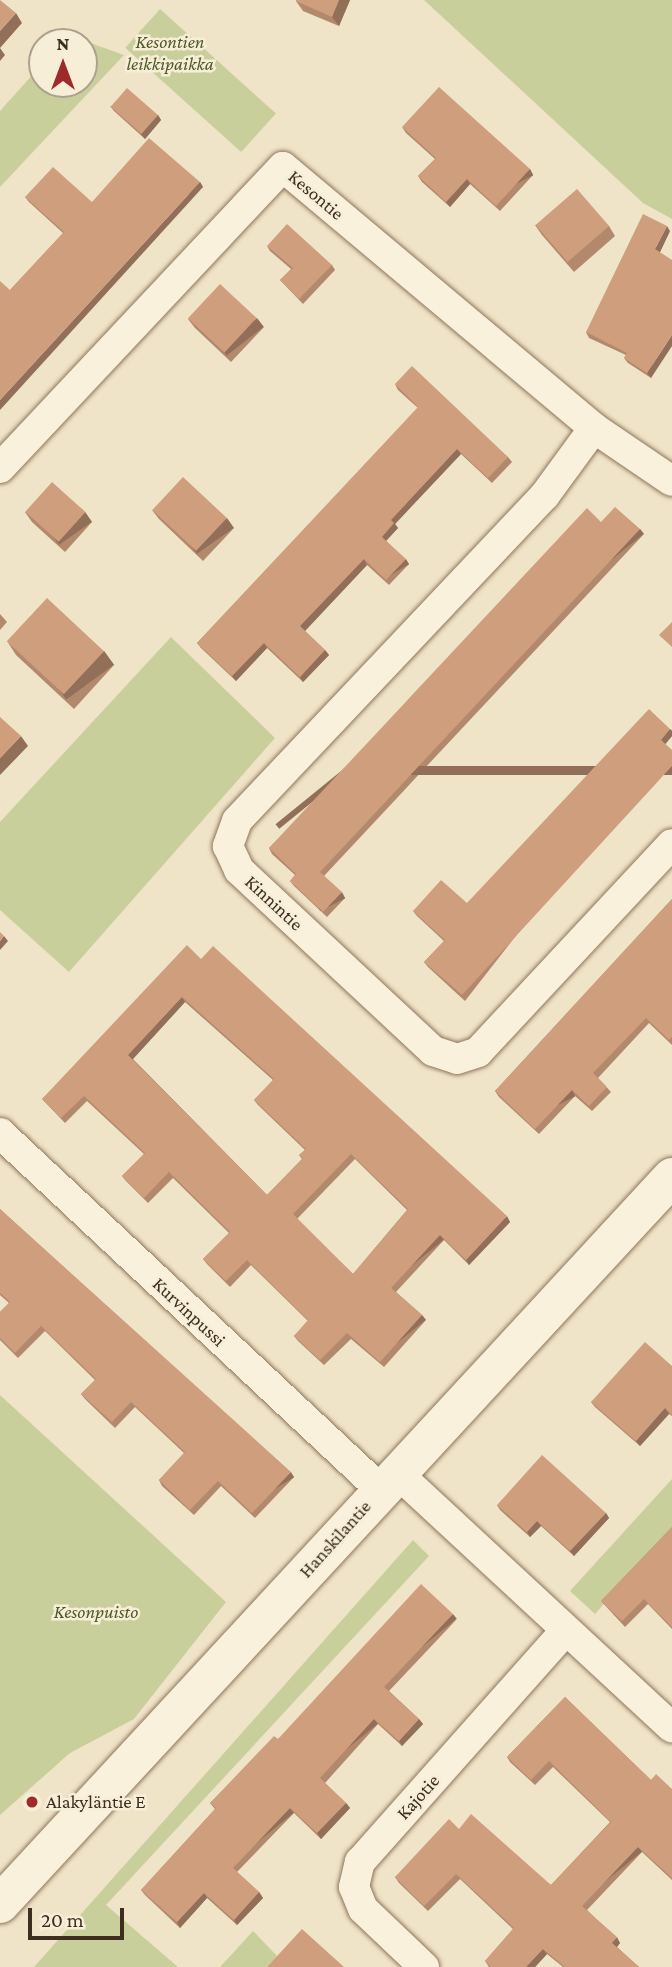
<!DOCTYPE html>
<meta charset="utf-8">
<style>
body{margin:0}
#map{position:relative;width:672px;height:1967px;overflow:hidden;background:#f0e4c8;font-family:"Crimson Pro",serif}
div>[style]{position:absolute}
.green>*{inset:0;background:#c9cf9b;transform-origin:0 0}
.roads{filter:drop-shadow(0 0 2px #8d765c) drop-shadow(0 0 2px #8d765c)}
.street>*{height:30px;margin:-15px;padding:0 15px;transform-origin:15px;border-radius:15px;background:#faf1dc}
.secondary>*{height:38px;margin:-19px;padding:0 19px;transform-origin:19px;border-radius:19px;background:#faf1dc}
.wall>*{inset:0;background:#b2896c}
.shaded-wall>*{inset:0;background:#916f58;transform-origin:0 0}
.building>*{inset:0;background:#cf9f7d;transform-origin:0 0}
.dots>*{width:19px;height:19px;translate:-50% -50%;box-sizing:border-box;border:4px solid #f7eed8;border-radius:50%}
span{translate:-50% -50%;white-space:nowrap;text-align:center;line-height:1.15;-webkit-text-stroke:5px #f7eed8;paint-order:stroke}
.park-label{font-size:19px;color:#4d5a26;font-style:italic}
.street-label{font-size:19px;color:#3d2e20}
.poi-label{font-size:19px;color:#3d2e20}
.left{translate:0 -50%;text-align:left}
.north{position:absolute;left:28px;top:28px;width:70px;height:70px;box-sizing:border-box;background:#f7eed8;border:2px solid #ada18e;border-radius:50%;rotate:0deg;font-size:19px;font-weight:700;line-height:28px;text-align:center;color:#3d2e20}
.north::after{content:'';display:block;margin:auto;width:24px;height:32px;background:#9e2a2b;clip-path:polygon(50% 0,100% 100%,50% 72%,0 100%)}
.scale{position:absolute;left:28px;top:1908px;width:96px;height:32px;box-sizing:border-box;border:4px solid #3d2e20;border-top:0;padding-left:9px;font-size:21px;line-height:24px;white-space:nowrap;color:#3d2e20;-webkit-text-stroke:5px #f7eed8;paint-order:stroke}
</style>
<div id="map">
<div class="green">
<i style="clip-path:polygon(424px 0,672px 0,672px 219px,643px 203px)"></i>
<i style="left:160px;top:9px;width:156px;height:52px;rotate:42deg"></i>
<i style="clip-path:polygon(68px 35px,124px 55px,0 187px,0 111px,42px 64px,42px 84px,84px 84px,84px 42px,62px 42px)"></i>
<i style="clip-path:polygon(171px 637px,275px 738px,69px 972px,0 910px,0 822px)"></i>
<i style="clip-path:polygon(0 1395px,226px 1602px,134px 1719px,70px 1753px,0 1815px)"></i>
<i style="clip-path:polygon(672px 1479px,672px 1527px,595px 1614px,570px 1591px)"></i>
<i style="clip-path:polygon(413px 1540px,429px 1556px,106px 1905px,178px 1967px,34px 1967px)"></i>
<i style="clip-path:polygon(253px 1931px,277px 1956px,267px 1967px,220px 1967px)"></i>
</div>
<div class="roads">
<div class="street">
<i style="left:594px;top:428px;width:83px;rotate:126.2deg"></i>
<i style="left:545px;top:495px;width:448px;rotate:133.4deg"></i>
<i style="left:237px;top:821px;width:27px;rotate:110deg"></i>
<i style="left:228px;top:846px;width:26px;rotate:65deg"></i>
<i style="left:239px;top:870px;width:265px;rotate:43deg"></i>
<i style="left:433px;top:1051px;width:25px;rotate:18deg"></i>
<i style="left:457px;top:1059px;width:22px;rotate:-18deg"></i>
<i style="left:478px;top:1052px;width:284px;rotate:-47deg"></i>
<i style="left:0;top:468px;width:413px;rotate:-46.8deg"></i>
<i style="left:283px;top:167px;width:406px;rotate:40deg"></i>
<i style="left:594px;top:428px;width:94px;rotate:34.2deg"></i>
<i style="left:0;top:1133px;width:521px;rotate:43.13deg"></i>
<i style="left:396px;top:1472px;width:376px;rotate:42.8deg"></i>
<i style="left:424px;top:1967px;width:84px;rotate:-136.4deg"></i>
<i style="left:363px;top:1909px;width:24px;rotate:-112deg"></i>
<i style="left:354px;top:1887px;width:26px;rotate:-77deg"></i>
<i style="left:360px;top:1862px;width:309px;rotate:-48.4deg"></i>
</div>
<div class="secondary">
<i style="left:0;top:1904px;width:990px;rotate:-47.25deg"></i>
</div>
</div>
<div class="wall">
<i style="clip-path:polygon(296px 0,350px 0,339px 26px,303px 11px,296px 1px)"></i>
<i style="clip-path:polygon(110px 106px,158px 115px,161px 120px,145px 139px,114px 111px)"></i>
<i style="clip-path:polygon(402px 127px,530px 169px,533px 175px,500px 211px,470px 184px,450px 207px,422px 182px,418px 176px,435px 159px,406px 133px)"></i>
<i style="clip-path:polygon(200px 182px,203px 187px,10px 290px,63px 233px,29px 202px,25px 197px,92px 202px)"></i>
<i style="clip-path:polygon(535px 225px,609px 226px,615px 236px,574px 272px,542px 235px)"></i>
<i style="clip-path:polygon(670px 231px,660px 252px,651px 378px,628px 363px,624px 358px,626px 355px,589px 338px,586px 332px)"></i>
<i style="clip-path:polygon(267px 246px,332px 265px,335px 270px,303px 304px,280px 280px,291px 269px,270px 251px)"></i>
<i style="clip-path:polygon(188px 319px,264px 327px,231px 362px,195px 328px)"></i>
<i style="clip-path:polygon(395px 384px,508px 457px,512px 462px,492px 483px,461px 454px,395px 524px,398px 528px,386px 541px,409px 564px,389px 585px,367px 565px,305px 631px,325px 650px,329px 655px,303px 682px,267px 648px,236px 681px,201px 648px,197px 643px,418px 408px,398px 390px)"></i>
<i style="clip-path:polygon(152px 510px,234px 528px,203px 561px,159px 519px)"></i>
<i style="clip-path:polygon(25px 512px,85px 512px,92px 522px,65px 552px,32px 522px)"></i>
<i style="clip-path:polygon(601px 522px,640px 529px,644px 534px,324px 876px,345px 898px,327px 917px,294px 886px,290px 881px,295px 875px,272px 854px,269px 848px)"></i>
<i style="clip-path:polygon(0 614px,7px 622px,0 630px)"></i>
<i style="clip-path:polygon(7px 641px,104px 651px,114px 665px,74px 709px,16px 655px)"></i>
<i style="clip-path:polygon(670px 729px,672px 731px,672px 736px,465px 1001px,428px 967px,424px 962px,444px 941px,417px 916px,413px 911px,467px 903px)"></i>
<i style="clip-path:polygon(672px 899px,672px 1045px,649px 1023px,598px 1078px,611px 1092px,592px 1111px,575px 1096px,539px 1134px,499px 1097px,495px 1091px)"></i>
<i style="clip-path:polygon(evenodd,201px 959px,510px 1222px,469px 1265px,444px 1240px,396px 1292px,422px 1315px,426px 1320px,384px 1367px,351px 1339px,324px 1365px,298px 1341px,294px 1336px,308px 1321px,251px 1265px,230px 1287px,207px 1264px,203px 1259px,229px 1233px,173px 1178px,148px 1203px,126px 1181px,122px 1176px,144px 1154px,87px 1101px,65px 1123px,42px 1099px,201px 959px,185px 1002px,273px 1080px,254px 1100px,258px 1105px,305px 1150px,299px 1155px,302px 1159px,267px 1195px,133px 1059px,185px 1002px,201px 959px,355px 1159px,407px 1210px,353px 1274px,297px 1219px,355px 1159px)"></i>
<i style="clip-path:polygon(0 1209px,294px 1477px,255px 1518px,221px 1486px,194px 1515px,162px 1486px,159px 1480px,184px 1453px,135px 1407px,115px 1428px,85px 1399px,81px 1394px,95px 1380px,45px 1331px,18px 1358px,0 1340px,0 1312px,9px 1303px,0 1295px)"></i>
<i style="clip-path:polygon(672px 1366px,672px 1416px,669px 1414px,640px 1446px,595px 1407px,591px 1402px)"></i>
<i style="clip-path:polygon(497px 1505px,606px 1513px,609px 1518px,574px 1556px,541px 1526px,530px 1537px,500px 1510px)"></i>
<i style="clip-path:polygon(672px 1527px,672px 1629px,648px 1604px,625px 1627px,601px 1601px)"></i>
<i style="clip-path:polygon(457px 1619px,389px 1691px,419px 1719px,423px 1724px,402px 1746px,378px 1724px,325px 1783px,346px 1803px,350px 1808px,321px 1839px,294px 1813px,237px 1872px,259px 1892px,263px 1898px,237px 1925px,207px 1898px,180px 1928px,145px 1895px,141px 1890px,215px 1809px,210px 1803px,278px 1739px)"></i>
<i style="clip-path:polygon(565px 1697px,651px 1780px,672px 1789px,672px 1880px,642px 1852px,587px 1910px,620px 1943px,617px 1947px,639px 1967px,563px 1967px,547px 1954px,535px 1967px,489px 1967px,485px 1961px,513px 1929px,460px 1879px,428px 1911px,399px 1883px,395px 1877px,459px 1829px,551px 1885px,610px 1822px,553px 1767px,535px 1785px,510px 1762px,507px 1757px)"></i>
</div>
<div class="shaded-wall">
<i style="clip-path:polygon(339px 0,350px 0,339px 26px,332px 17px)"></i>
<i style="clip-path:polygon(16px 13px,22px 23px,0 48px,5px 55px,0 61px,0 31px)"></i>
<i style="clip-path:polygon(158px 115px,161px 120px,145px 139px,141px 134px)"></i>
<i style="left:530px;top:169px;width:7px;height:50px;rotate:63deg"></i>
<i style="clip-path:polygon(467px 179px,470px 184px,450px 207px,446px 202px)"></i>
<i style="clip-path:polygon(200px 182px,203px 187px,0 410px,0 400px)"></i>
<i style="clip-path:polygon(667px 226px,670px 231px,659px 254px,655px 249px)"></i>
<i style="left:257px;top:318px;width:11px;height:47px;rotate:52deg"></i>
<i style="clip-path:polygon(672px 335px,672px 346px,651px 378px,647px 373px)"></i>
<i style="clip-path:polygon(457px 449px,461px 454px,395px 524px,398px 528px,385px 542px,382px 537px,391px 520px)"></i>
<i style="left:85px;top:512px;width:12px;height:40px;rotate:55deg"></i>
<i style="left:227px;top:518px;width:12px;height:45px;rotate:55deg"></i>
<i style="left:640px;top:529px;width:6px;height:469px;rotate:51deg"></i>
<i style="clip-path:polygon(364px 559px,367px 565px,304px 632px,300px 626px)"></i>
<i style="left:406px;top:559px;width:6px;height:29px;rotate:59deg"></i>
<i style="clip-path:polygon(264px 643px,267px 648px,236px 681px,232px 676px)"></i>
<i style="clip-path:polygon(325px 650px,329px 655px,303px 682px,300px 677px)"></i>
<i style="left:104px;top:651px;width:17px;height:59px;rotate:54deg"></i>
<i style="clip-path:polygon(670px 729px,672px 731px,672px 736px,664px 745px,661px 740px)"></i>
<i style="clip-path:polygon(21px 736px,28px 746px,0 775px,0 758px)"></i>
<i style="left:672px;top:766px;width:9px;height:311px;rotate:90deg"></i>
<i style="left:342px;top:892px;width:7px;height:28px;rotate:63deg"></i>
<i style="clip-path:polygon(4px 936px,8px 941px,0 950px,0 941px)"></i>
<i style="clip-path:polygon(182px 997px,185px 1002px,132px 1060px,128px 1055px)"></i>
<i style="left:572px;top:1090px;width:7px;height:54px;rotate:63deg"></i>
<i style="clip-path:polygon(507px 1216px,510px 1222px,469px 1265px,466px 1260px)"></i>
<i style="left:440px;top:1235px;width:6px;height:72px;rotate:51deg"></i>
<i style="left:422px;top:1315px;width:6px;height:63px;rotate:51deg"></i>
<i style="clip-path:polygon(665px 1408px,669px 1414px,640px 1446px,636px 1441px)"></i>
<i style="left:291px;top:1472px;width:6px;height:57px;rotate:59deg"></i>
<i style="clip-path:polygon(606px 1513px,609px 1518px,574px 1556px,570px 1551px)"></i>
<i style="clip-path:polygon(537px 1521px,541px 1526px,530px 1537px,527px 1532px)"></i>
<i style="left:453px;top:1614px;width:6px;height:100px;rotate:51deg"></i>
<i style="left:374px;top:1719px;width:6px;height:80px;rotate:51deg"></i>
<i style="clip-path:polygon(419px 1719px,423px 1724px,402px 1746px,399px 1741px)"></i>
<i style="clip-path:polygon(346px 1803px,350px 1808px,321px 1839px,317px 1833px)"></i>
<i style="left:290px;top:1808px;width:6px;height:83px;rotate:51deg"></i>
<i style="left:638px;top:1847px;width:6px;height:81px;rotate:51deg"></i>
<i style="clip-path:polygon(259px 1892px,263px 1898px,237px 1925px,234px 1920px)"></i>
<i style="clip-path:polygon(204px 1893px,207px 1898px,180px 1928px,177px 1922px)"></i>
<i style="clip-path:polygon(617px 1937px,620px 1943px,616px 1948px,612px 1943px)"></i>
<i style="clip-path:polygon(543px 1949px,547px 1954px,535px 1967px,526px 1967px)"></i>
</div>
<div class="building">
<i style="clip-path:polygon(0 0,16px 13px,0 31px)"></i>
<i style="clip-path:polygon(296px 0,339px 0,332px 17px,296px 1px)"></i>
<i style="clip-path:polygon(439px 87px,530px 169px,496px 206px,467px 179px,446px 202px,418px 176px,436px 158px,402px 127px)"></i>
<i style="left:127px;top:88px;width:41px;height:25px;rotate:41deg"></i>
<i style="clip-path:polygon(149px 138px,200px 182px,0 400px,0 281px,10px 290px,64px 232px,25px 197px,53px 167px,92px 202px)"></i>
<i style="left:577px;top:189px;width:49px;height:55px;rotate:49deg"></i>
<i style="clip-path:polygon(643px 214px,667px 226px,655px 249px,672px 260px,672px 335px,647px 373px,624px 358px,627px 353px,586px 332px)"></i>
<i style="clip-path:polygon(287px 224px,332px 265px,299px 299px,280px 280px,293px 268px,267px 246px)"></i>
<i style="left:220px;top:284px;width:50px;height:47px;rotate:43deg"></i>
<i style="clip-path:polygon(412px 366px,508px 457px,488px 478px,457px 449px,391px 520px,394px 523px,382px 537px,406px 559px,386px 580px,364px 559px,300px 626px,325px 650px,300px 677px,264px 643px,232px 676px,197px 643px,418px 407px,395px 384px)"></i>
<i style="left:183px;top:477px;width:60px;height:45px;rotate:43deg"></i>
<i style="left:52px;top:482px;width:45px;height:40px;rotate:42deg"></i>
<i style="clip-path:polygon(615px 507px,640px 529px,320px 872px,342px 892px,323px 912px,290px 881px,296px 874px,269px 848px,587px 508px,601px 522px)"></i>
<i style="left:47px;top:598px;width:78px;height:59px;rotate:43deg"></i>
<i style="clip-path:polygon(672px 622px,672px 647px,659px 635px)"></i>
<i style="clip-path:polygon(649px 709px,670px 729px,661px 740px,672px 750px,672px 766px,462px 995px,424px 962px,445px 940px,413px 911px,441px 880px,467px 903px)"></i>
<i style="clip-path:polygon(0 717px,21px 736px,0 758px)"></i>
<i style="clip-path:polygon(672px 899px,672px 1037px,669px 1040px,646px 1018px,593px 1073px,607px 1087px,589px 1106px,572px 1090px,535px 1129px,495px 1091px)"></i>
<i style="clip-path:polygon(0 932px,4px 936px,0 941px)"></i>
<i style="clip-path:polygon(evenodd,187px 945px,201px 959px,213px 946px,507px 1216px,466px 1260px,440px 1235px,391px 1288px,422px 1315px,380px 1362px,347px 1333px,320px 1360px,294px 1336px,308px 1320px,247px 1260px,226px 1281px,203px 1259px,230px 1232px,169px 1172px,144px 1198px,122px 1176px,145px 1153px,84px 1096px,61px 1118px,42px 1099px,187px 945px,182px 997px,274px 1079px,254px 1100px,306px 1149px,299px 1155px,303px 1158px,267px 1195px,128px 1055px,182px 997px,187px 945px,351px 1154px,408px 1209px,353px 1274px,293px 1214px,351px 1154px)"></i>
<i style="clip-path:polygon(0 1209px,291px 1472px,252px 1513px,218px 1481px,190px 1510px,159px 1480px,185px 1452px,131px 1402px,112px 1422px,81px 1394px,96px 1379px,41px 1326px,15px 1353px,0 1338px,0 1312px,10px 1302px,0 1293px)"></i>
<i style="clip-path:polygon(645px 1342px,672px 1366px,672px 1415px,665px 1408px,636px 1441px,591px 1402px)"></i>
<i style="clip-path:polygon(542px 1455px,606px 1513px,570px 1551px,537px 1521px,527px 1532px,497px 1505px)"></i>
<i style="clip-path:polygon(672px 1527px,672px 1627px,644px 1599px,622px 1621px,601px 1601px)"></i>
<i style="clip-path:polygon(421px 1584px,453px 1614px,384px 1687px,419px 1719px,399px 1741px,374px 1719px,320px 1778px,346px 1803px,317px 1833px,290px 1808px,233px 1868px,259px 1892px,234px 1920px,204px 1893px,177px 1922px,141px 1890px,216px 1808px,210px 1803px,274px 1736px,278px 1739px)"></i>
<i style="clip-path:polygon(565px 1697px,651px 1780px,656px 1774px,672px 1789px,672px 1878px,638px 1847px,582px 1906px,617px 1937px,612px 1943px,639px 1967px,565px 1967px,543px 1949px,526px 1967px,491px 1967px,485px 1961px,514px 1928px,456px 1874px,424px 1906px,395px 1877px,449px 1819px,459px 1829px,471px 1814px,551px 1885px,611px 1822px,549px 1761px,531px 1780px,507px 1757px)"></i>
<i style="clip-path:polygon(302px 1929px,344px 1967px,267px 1967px)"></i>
</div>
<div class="dots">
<i style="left:32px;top:1802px;background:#9e2a2b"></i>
</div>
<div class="park-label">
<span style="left:170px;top:53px">Kesontien<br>leikkipaikka</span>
<span style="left:96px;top:1612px">Kesonpuisto</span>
</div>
<div class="street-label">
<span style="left:316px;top:195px;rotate:40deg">Kesontie</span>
<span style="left:274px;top:903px;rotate:43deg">Kinnintie</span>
<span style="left:189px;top:1312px;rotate:43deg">Kurvinpussi</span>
<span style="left:335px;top:1539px;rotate:-48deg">Hanskilantie</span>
<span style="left:418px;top:1797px;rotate:-48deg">Kajotie</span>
</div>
<div class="poi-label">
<span class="left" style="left:46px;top:1802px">Alakyläntie E</span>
</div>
<div class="north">N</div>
<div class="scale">20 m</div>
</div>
